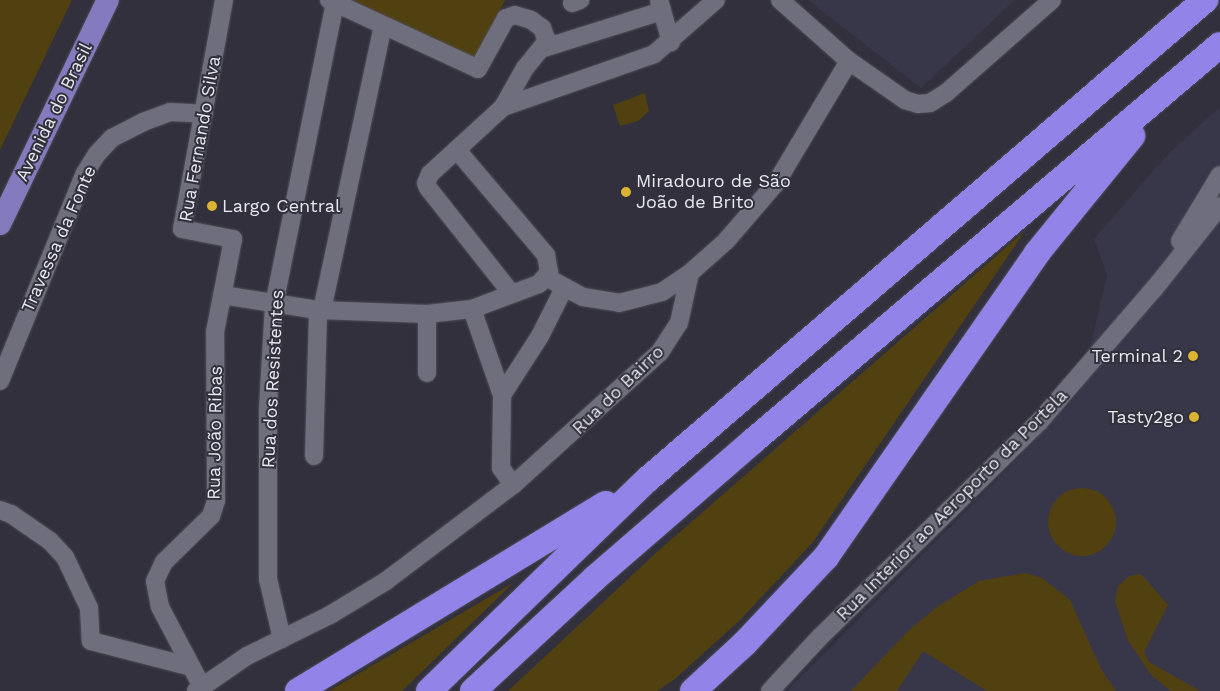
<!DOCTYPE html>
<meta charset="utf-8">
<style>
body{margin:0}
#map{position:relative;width:1220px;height:691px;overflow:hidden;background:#31303c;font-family:"Work Sans",sans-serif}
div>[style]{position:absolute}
.built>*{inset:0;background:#383649}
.green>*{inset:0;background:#514111}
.round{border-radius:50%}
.roads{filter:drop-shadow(0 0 1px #4f4e58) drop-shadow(0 0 1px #4f4e58)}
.minor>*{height:18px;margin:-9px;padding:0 9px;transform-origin:9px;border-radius:9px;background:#6f6e7c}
.major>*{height:22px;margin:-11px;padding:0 11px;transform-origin:11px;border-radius:11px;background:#837bbd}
.highway>*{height:26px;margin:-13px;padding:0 13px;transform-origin:13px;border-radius:13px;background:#9183e8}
.dots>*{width:14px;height:14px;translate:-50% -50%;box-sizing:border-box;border:2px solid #31303c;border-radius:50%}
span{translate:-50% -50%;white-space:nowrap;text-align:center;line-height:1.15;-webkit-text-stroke:4px #31303c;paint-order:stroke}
.street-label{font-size:18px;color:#e7e7ef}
.poi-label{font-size:18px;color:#e7e7ef}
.left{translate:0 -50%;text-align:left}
.right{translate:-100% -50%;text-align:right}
</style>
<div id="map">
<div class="built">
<i style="clip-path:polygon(808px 0,1015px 0,921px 88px)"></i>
<i style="clip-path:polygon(1220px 107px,1220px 691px,787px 691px,1000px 477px,1080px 391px,1107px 275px,1094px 239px,1169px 153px)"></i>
</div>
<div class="green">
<i style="clip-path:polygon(0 0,72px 0,0 150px)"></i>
<i style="clip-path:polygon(352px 0,505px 0,475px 62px)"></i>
<i style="clip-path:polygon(645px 93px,649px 111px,638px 121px,620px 126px,613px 105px)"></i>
<i style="clip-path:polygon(1025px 231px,813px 542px,740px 620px,675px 679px,657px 691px,508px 691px,657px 552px)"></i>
<i class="round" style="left:1048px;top:488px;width:68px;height:68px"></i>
<i style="clip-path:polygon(1026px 573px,1042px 578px,1070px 600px,1101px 669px,1116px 691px,987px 691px,923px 651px,897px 691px,851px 691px,908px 631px,937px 607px,979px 581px)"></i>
<i style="clip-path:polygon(1141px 574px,1168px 605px,1144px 652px,1149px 662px,1200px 691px,1171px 691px,1152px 676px,1128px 641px,1115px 601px,1118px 586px,1129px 576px)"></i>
<i style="clip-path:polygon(513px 583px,402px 691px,329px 691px)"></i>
</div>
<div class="roads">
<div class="minor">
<i style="left:329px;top:0;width:164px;rotate:24.8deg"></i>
<i style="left:478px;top:69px;width:58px;rotate:-61.2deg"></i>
<i style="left:506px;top:18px;width:9px;rotate:-18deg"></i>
<i style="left:515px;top:15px;width:17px;rotate:17deg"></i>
<i style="left:531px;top:20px;width:14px;rotate:36deg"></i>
<i style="left:542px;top:28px;width:14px;rotate:69deg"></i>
<i style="left:547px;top:41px;width:35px;rotate:129deg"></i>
<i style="left:525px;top:68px;width:45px;rotate:119.4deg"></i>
<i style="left:659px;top:0;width:44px;rotate:74.1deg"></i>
<i style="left:780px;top:0;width:92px;rotate:41.5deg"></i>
<i style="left:849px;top:61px;width:68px;rotate:34.9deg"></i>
<i style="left:905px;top:100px;width:14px;rotate:17deg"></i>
<i style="left:918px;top:104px;width:12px;rotate:-5deg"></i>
<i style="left:930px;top:103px;width:19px;rotate:-32deg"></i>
<i style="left:946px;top:93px;width:141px;rotate:-41.3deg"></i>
<i style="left:572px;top:3px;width:9px;rotate:-21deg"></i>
<i style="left:544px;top:48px;width:124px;rotate:-17.4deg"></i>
<i style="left:1180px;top:241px;width:77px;rotate:-58.8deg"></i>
<i style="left:546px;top:277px;width:42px;rotate:28.4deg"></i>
<i style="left:583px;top:297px;width:36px;rotate:9deg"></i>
<i style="left:619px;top:303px;width:44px;rotate:-14.3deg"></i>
<i style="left:662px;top:292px;width:34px;rotate:-34deg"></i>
<i style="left:690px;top:273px;width:48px;rotate:-41.6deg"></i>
<i style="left:726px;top:241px;width:77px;rotate:-49.2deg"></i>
<i style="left:776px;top:183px;width:142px;rotate:-59.1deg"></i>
<i style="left:512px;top:294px;width:135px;rotate:-128.4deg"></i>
<i style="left:428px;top:188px;width:5px;rotate:-112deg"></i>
<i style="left:426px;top:183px;width:10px;rotate:-66deg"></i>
<i style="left:430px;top:174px;width:99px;rotate:-42.5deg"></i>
<i style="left:503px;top:107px;width:160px;rotate:-19.3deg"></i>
<i style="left:654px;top:54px;width:82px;rotate:-41.1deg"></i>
<i style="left:222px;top:295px;width:97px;rotate:8.9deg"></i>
<i style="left:318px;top:310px;width:109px;rotate:2.1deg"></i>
<i style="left:427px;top:314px;width:45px;rotate:-6.3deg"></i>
<i style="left:472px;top:309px;width:72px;rotate:-20.5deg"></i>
<i style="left:539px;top:284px;width:16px;rotate:-50deg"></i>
<i style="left:549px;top:272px;width:17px;rotate:-100deg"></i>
<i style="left:546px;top:255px;width:138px;rotate:-130.3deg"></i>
<i style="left:472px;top:309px;width:91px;rotate:70.8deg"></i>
<i style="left:322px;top:310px;width:290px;rotate:-77.9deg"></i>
<i style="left:427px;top:373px;width:59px;rotate:-90deg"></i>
<i style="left:0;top:381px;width:225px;rotate:-67.8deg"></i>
<i style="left:85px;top:173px;width:22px;rotate:-58deg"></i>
<i style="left:97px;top:154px;width:22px;rotate:-47deg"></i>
<i style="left:112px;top:138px;width:35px;rotate:-27deg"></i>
<i style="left:143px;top:122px;width:29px;rotate:-20deg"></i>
<i style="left:170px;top:112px;width:34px;rotate:3deg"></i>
<i style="left:314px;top:456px;width:146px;rotate:-88.4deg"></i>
<i style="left:513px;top:485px;width:21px;rotate:-125deg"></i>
<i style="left:501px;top:468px;width:73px;rotate:-89.2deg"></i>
<i style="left:502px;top:395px;width:70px;rotate:-57.2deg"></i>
<i style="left:540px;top:336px;width:54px;rotate:-63.4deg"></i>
<i style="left:0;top:510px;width:12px;rotate:20deg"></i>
<i style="left:11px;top:514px;width:47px;rotate:34.7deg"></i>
<i style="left:50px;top:541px;width:22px;rotate:47deg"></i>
<i style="left:65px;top:557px;width:56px;rotate:64.8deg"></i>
<i style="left:89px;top:608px;width:33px;rotate:87deg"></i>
<i style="left:91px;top:641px;width:100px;rotate:14.5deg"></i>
<i style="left:282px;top:639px;width:62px;rotate:-103.1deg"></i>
<i style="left:268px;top:579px;width:171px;rotate:-90deg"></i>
<i style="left:268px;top:408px;width:103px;rotate:-86.7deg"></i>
<i style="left:274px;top:305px;width:308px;rotate:-78.6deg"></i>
<i style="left:201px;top:685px;width:88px;rotate:-117.7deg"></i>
<i style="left:160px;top:607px;width:26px;rotate:-101deg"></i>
<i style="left:155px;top:581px;width:21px;rotate:-65deg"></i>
<i style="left:164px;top:562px;width:66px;rotate:-44.4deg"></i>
<i style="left:211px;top:516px;width:16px;rotate:-72deg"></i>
<i style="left:216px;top:501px;width:169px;rotate:-90.3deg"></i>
<i style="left:215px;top:332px;width:95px;rotate:-79deg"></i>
<i style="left:233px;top:239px;width:52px;rotate:-168.9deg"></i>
<i style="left:182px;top:229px;width:233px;rotate:-79.6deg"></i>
<i style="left:196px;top:691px;width:62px;rotate:-34.5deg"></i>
<i style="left:247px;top:656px;width:93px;rotate:-26.3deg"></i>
<i style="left:330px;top:615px;width:66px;rotate:-31.3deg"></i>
<i style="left:386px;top:581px;width:159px;rotate:-37.1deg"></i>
<i style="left:513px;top:485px;width:198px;rotate:-42.1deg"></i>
<i style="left:660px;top:352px;width:35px;rotate:-57deg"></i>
<i style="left:679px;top:323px;width:51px;rotate:-77.6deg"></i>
<i style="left:770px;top:691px;width:74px;rotate:-47.2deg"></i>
<i style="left:820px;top:637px;width:307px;rotate:-44.5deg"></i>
<i style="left:1039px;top:422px;width:176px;rotate:-49.2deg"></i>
<i style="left:1154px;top:289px;width:106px;rotate:-51.5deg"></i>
</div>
<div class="major">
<i style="left:0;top:224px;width:249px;rotate:-64.3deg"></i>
</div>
<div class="highway">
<i style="left:298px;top:691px;width:360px;rotate:-31.3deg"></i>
<i style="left:429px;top:691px;width:305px;rotate:-44.1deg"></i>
<i style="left:648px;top:479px;width:735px;rotate:-40.69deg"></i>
<i style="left:473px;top:691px;width:166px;rotate:-42.8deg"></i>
<i style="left:595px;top:578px;width:209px;rotate:-40.9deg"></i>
<i style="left:753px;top:441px;width:612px;rotate:-40.3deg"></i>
<i style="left:693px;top:691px;width:71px;rotate:-42.7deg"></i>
<i style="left:745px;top:643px;width:118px;rotate:-46.7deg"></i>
<i style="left:826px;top:557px;width:370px;rotate:-55.2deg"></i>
<i style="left:1037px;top:253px;width:151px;rotate:-50.9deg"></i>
</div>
</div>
<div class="dots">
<i style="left:626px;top:192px;background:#dab333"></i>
<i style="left:212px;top:206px;background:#dab333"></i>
<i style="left:1193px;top:356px;background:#dab333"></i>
<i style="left:1194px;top:417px;background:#dab333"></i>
</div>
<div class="street-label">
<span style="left:54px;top:112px;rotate:-64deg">Avenida do Brasil</span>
<span style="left:200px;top:139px;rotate:-80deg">Rua Fernando Silva</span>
<span style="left:59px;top:239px;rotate:-66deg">Travessa da Fonte</span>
<span style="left:273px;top:379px;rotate:-87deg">Rua dos Resistentes</span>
<span style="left:618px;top:390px;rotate:-44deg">Rua do Bairro</span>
<span style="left:215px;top:433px;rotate:-89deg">Rua João Ribas</span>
<span style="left:952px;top:505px;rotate:-45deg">Rua Interior ao Aeroporto da Portela</span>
</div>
<div class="poi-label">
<span class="left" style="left:636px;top:192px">Miradouro de São<br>João de Brito</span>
<span class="left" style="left:222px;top:206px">Largo Central</span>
<span class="right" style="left:1183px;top:356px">Terminal 2</span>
<span class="right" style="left:1184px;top:417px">Tasty2go</span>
</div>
</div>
